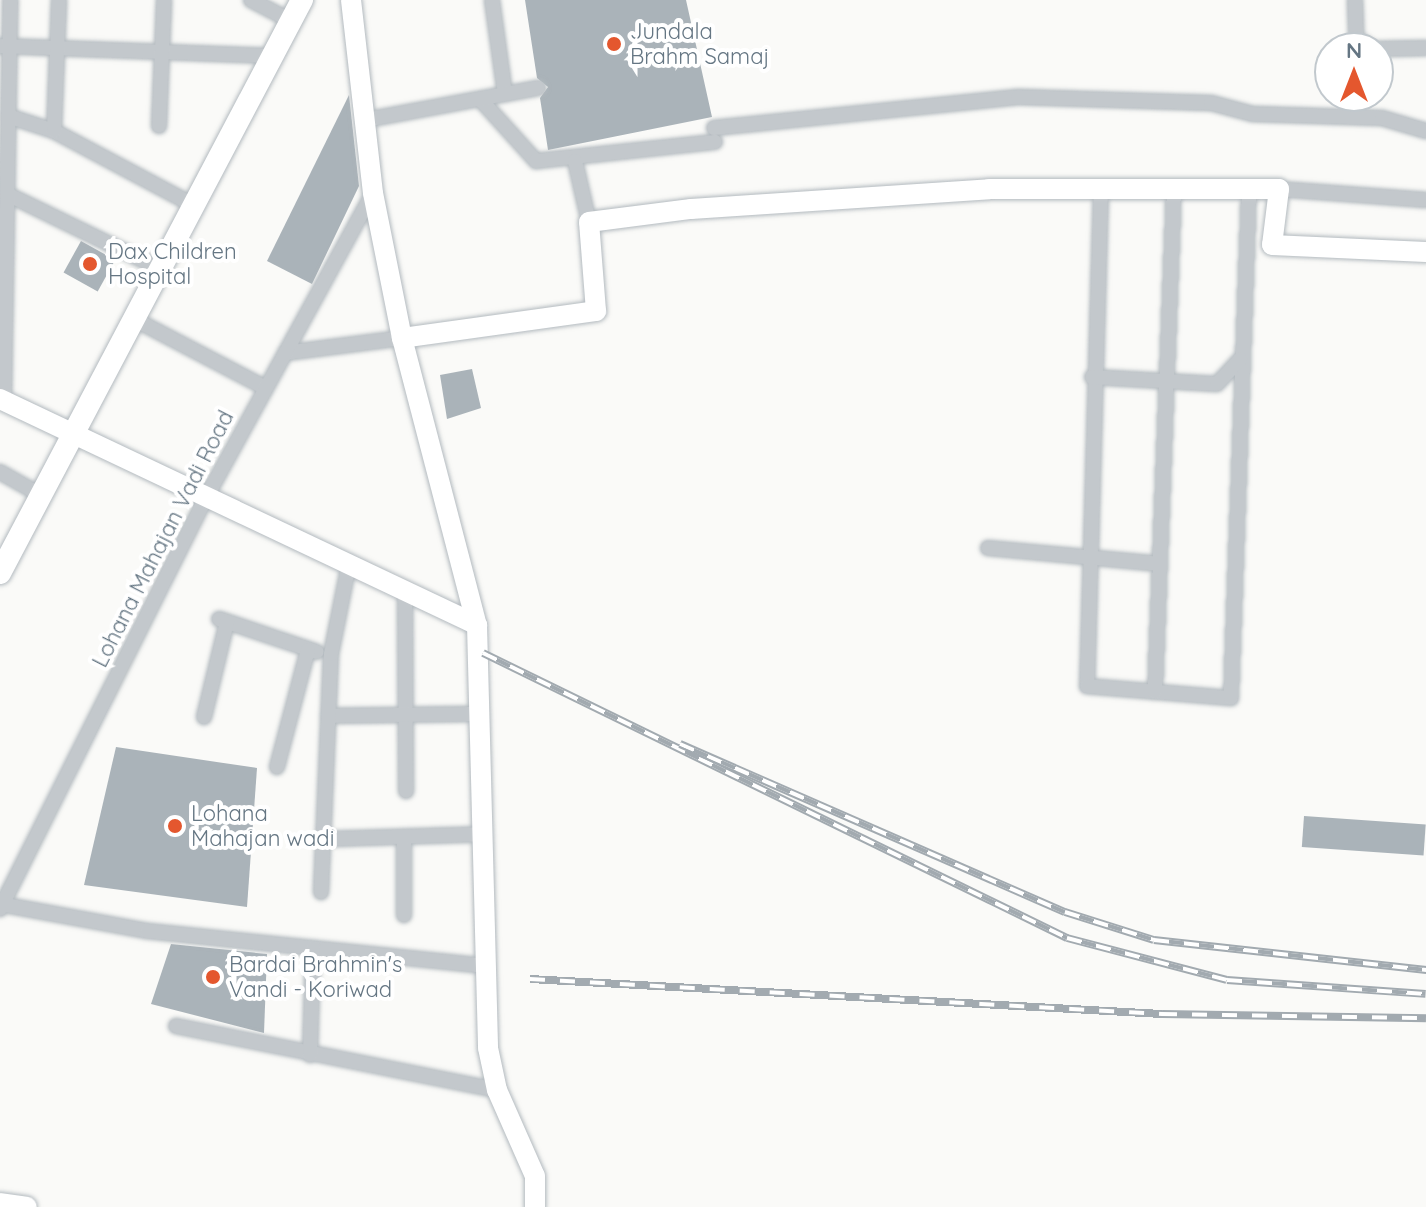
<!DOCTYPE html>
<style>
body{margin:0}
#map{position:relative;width:1426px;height:1207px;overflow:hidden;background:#fafaf8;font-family:Quicksand,sans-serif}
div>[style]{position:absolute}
.building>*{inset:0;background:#aab3b9;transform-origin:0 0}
.roads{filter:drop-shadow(0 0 2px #b3babf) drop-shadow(0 0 2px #b3babf)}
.street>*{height:14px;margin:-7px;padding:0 7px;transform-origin:7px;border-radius:7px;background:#c3c8cc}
.secondary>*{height:20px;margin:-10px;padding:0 10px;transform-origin:10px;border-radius:10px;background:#fff}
.primary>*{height:22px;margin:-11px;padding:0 11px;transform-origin:11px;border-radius:11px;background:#fff}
.rail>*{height:8px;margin-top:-4px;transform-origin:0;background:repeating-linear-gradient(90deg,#fff 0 15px,#a2aab0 0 30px);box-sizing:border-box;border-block:2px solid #a2aab0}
.dots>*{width:22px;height:22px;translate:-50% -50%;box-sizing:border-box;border:4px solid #fff;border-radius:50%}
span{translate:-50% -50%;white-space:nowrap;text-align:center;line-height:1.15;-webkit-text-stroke:8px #fff;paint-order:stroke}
.poi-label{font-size:22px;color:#657683}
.left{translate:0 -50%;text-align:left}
.street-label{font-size:22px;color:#657683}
.north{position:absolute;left:1314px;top:32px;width:80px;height:80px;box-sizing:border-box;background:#fff;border:2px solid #c1c8cd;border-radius:50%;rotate:0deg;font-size:22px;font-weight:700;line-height:32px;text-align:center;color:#657683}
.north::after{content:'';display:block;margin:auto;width:28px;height:36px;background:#e4572e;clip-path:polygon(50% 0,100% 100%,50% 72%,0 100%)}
</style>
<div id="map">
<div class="building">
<i style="clip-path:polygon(525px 0,686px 0,712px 117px,548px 150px,540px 98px,548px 87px,537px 78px)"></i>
<i style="clip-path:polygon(349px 95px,359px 186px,312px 284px,267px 261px)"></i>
<i style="left:81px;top:241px;width:39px;height:36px;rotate:29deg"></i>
<i style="clip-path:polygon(472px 369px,481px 408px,447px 419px,440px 375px)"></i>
<i style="clip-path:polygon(116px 747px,257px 768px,247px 907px,84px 885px)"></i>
<i style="left:1304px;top:816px;width:122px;height:31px;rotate:4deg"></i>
<i style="clip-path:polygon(171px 944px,267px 954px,264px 1033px,151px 1004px)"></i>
</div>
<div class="roads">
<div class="street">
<i style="left:251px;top:0;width:45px;rotate:27.7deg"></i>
<i style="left:492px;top:0;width:95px;rotate:82.1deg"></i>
<i style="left:1355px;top:0;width:38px;rotate:88deg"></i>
<i style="left:1356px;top:38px;width:19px;rotate:32deg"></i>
<i style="left:0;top:46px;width:272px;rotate:2.1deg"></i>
<i style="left:1378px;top:49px;width:48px;rotate:-1.2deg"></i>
<i style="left:480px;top:99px;width:84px;rotate:47.9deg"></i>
<i style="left:536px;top:161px;width:180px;rotate:-6.1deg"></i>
<i style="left:8px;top:116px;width:48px;rotate:18.1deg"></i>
<i style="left:54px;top:131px;width:157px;rotate:28deg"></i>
<i style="left:365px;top:120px;width:176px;rotate:-10.5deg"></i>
<i style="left:159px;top:126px;width:126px;rotate:-87.7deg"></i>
<i style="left:714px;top:128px;width:306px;rotate:-5.8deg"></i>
<i style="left:1018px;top:97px;width:193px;rotate:1.8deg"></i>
<i style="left:1211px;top:103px;width:43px;rotate:14.7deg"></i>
<i style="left:1253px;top:114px;width:129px;rotate:1.8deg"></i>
<i style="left:1382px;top:118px;width:46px;rotate:16.5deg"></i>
<i style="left:54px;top:131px;width:131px;rotate:-87.8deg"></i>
<i style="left:575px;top:161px;width:63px;rotate:77.1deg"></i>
<i style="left:1101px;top:189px;width:497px;rotate:91.6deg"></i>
<i style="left:1087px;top:686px;width:144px;rotate:4.8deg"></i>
<i style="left:1231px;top:698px;width:509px;rotate:-87.97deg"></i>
<i style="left:1279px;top:189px;width:147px;rotate:4.3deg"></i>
<i style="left:7px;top:194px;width:169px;rotate:26deg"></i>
<i style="left:132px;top:318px;width:151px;rotate:27.6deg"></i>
<i style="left:285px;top:353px;width:118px;rotate:-7.3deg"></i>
<i style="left:1092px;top:377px;width:125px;rotate:3.2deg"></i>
<i style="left:1217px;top:384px;width:34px;rotate:-47deg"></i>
<i style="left:4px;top:401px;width:401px;rotate:-89.1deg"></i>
<i style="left:0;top:472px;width:45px;rotate:29.4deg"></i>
<i style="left:988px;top:548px;width:172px;rotate:5.3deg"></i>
<i style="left:405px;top:590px;width:201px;rotate:89.7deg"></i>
<i style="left:219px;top:619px;width:103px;rotate:18.6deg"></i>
<i style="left:1155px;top:692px;width:503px;rotate:-87.84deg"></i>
<i style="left:328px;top:716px;width:151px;rotate:-0.8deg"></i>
<i style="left:204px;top:717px;width:98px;rotate:-76.4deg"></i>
<i style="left:277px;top:767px;width:121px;rotate:-75.2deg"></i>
<i style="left:404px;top:837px;width:78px;rotate:90deg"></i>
<i style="left:327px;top:839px;width:155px;rotate:-1.8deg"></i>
<i style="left:321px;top:892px;width:238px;rotate:-87.6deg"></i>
<i style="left:331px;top:654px;width:92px;rotate:-78.7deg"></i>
<i style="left:0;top:904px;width:149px;rotate:10.4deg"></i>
<i style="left:147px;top:931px;width:341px;rotate:5.9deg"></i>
<i style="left:0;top:909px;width:462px;rotate:-63.4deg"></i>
<i style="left:207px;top:496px;width:345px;rotate:-61.3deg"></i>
<i style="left:176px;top:1026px;width:327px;rotate:11.3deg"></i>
<i style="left:310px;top:1055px;width:107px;rotate:-88.4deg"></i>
</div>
<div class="secondary">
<i style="left:351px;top:0;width:194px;rotate:83.5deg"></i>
<i style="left:373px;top:193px;width:148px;rotate:78.7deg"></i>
<i style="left:402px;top:338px;width:297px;rotate:75.4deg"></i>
<i style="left:477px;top:625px;width:423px;rotate:88.5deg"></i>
<i style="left:488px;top:1048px;width:43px;rotate:77.9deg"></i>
<i style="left:497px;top:1090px;width:94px;rotate:66.2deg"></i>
<i style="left:535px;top:1176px;width:31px;rotate:90deg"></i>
<i style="left:402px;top:338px;width:196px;rotate:-7.9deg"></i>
<i style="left:596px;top:311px;width:89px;rotate:-94.5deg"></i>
<i style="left:589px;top:222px;width:103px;rotate:-7.3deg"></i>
<i style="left:691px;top:209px;width:299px;rotate:-3.8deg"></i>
<i style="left:989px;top:189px;width:290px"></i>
<i style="left:1279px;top:189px;width:56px;rotate:97.1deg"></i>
<i style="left:1272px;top:245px;width:154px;rotate:2.6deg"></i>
<i style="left:0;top:399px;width:528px;rotate:25.35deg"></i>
<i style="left:0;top:1203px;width:27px;rotate:8deg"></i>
</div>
<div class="primary">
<i style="left:0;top:573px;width:648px;rotate:-62.21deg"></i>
</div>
</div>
<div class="rail">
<i style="left:483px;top:653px;width:650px;rotate:26.01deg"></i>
<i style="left:1067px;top:938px;width:165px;rotate:14.7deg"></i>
<i style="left:1227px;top:980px;width:199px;rotate:4deg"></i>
<i style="left:680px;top:744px;width:420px;rotate:23.6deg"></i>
<i style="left:1065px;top:912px;width:93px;rotate:17.5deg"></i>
<i style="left:1154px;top:940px;width:274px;rotate:6.3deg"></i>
<i style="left:530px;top:979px;width:633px;rotate:3.17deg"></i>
<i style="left:1162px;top:1014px;width:264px;rotate:0.9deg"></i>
</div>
<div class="dots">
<i style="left:614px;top:44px;background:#e4572e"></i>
<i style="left:90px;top:264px;background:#e4572e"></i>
<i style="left:175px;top:826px;background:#e4572e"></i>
<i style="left:213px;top:977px;background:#e4572e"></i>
</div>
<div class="poi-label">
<span class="left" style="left:630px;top:44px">Jundala<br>Brahm Samaj</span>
<span class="left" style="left:108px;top:264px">Dax Children<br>Hospital</span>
<span class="left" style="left:191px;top:826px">Lohana<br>Mahajan wadi</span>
<span class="left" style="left:229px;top:977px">Bardai Brahmin's<br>Vandi - Koriwad</span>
</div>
<div class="street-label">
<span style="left:163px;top:539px;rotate:-63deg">Lohana Mahajan Vadi Road</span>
</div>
<div class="north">N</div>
</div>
